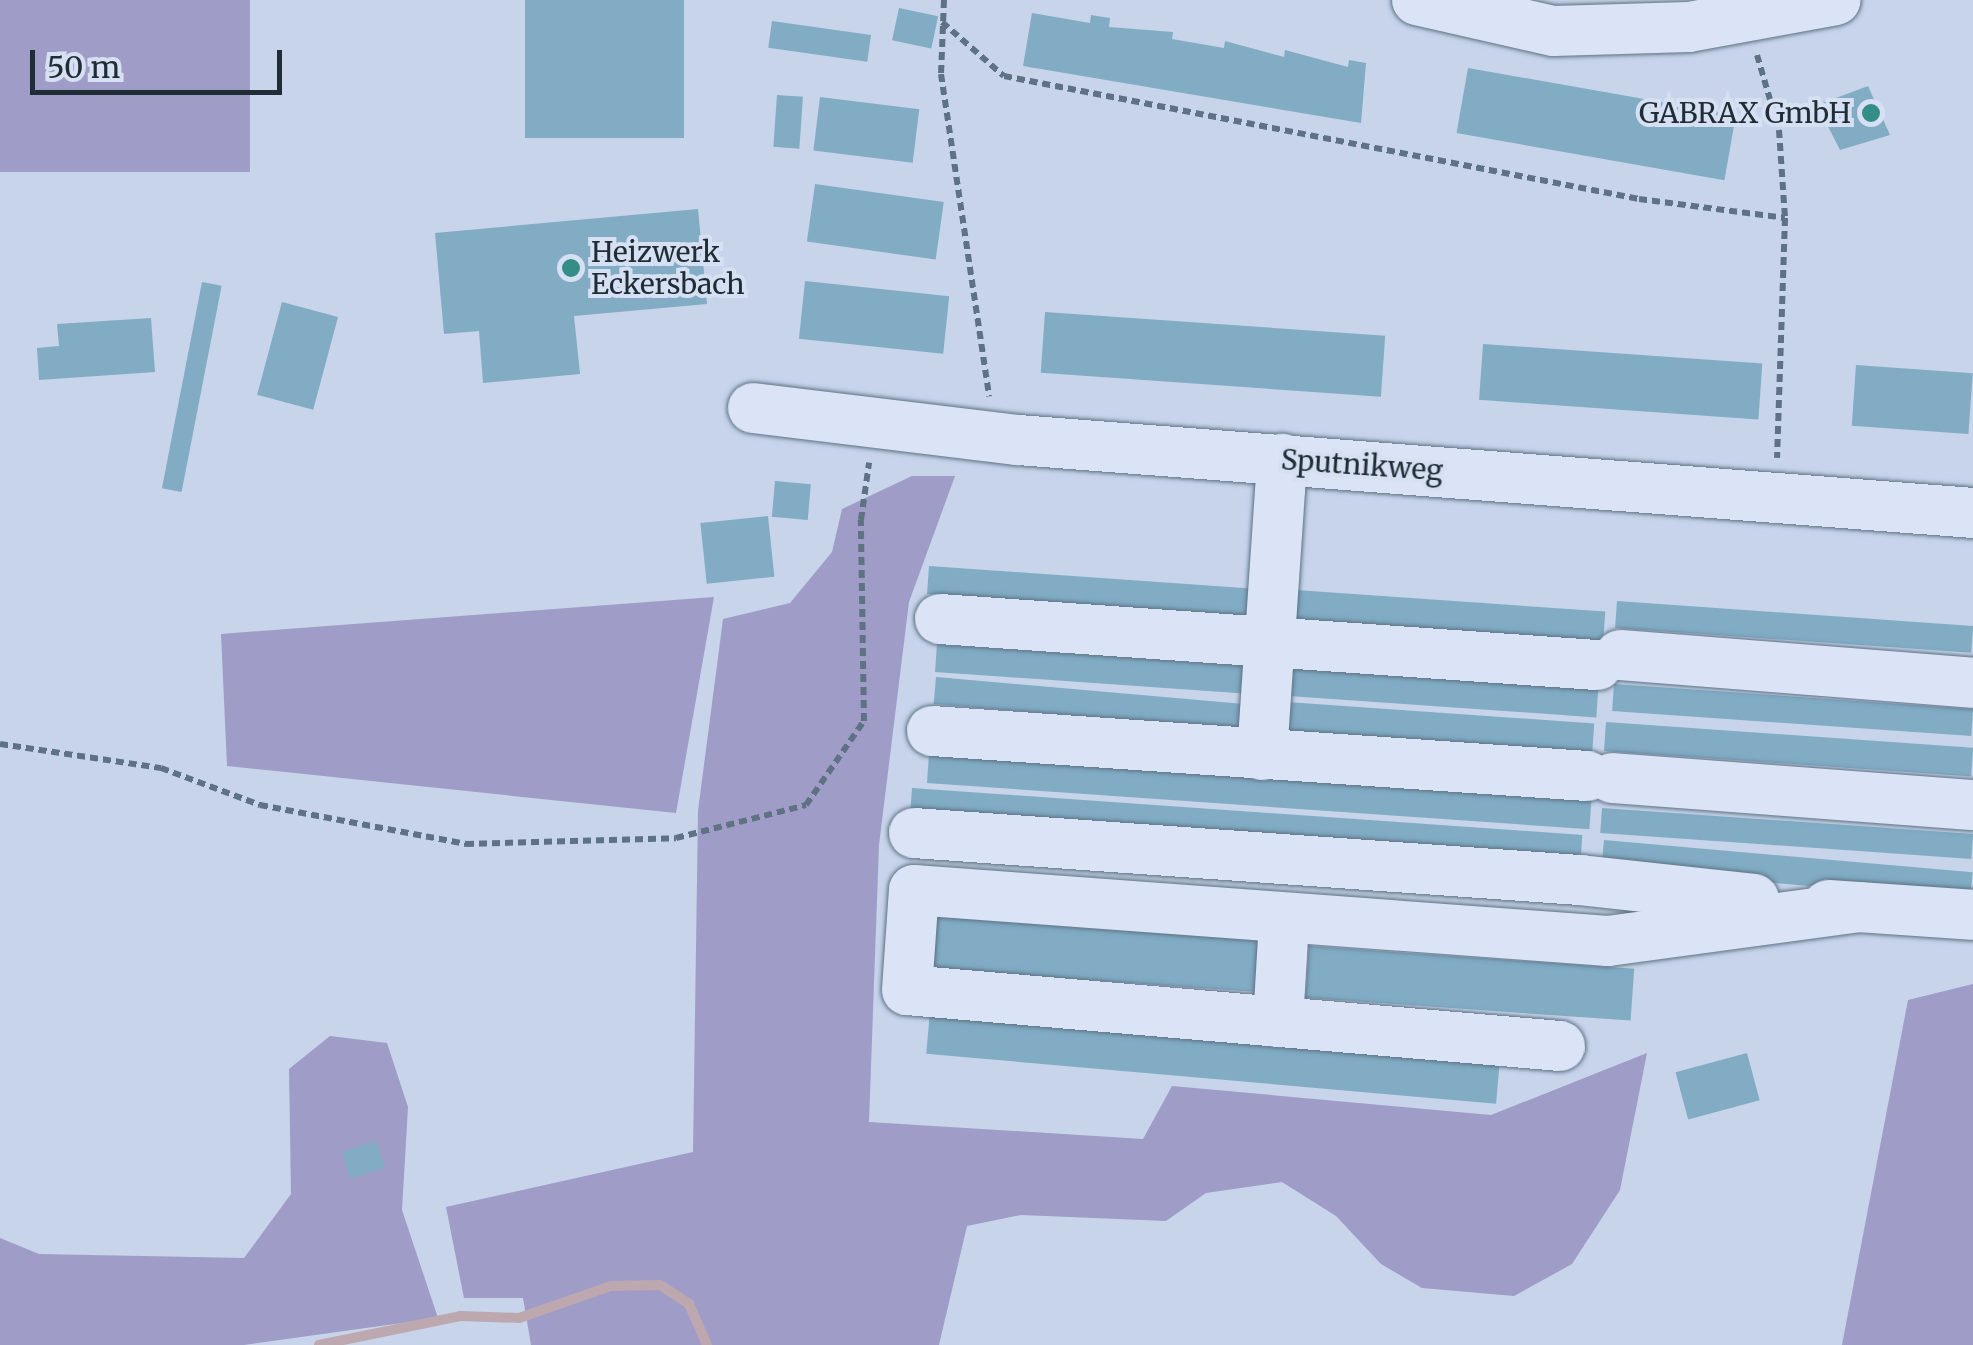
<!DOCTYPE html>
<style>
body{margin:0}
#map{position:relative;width:1973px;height:1345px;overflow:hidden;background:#c7d4ea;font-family:Merriweather,serif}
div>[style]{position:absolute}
.green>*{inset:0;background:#9f9cc7;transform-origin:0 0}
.stream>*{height:10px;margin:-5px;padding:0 5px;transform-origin:5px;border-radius:5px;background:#bea8b0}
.building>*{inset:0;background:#81acc4;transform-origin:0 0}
.path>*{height:6px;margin-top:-3px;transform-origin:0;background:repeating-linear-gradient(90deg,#5e7284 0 8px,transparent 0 13px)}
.roads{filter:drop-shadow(0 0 2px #5e7284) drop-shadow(0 0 2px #5e7284)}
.minor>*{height:50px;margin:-25px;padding:0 25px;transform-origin:25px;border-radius:25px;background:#dae4f6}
.dots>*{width:28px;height:28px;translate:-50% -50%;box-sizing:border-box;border:5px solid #d6e0f2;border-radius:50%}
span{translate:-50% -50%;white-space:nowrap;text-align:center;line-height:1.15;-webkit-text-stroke:8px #d6e0f2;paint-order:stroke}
.poi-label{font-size:28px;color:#202d36}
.right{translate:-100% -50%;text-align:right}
.left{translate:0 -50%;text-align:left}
.street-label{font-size:28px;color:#202d36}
.scale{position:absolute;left:30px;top:50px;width:252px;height:45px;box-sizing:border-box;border:5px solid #202d36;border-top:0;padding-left:12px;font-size:30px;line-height:35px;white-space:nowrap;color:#202d36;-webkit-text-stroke:8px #d6e0f2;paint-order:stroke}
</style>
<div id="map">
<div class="green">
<i style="left:0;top:0;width:250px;height:172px"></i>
<i style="clip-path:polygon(912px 476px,955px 476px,909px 602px,879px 845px,869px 1122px,1143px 1139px,1172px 1086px,1491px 1115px,1647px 1053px,1620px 1190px,1572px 1264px,1514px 1296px,1422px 1288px,1381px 1264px,1336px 1216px,1282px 1182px,1206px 1193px,1166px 1221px,1021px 1215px,967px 1226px,939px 1345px,531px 1345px,523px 1298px,464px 1298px,446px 1207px,693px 1152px,698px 811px,723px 619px,790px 603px,832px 552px,842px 509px)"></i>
<i style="clip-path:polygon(714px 597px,676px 813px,227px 766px,221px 634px)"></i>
<i style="clip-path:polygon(1973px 984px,1973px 1345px,1842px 1345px,1908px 1000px)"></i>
<i style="clip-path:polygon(330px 1036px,387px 1043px,408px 1107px,402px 1210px,438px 1318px,244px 1345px,0 1345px,0 1238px,39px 1254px,244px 1258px,291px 1194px,289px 1069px)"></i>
</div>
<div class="stream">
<i style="left:319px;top:1345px;width:144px;rotate:-11.6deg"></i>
<i style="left:460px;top:1316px;width:59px;rotate:1.9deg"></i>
<i style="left:519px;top:1318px;width:97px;rotate:-19.2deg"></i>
<i style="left:611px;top:1286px;width:49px;rotate:-1.2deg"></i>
<i style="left:660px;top:1285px;width:35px;rotate:33deg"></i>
<i style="left:689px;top:1304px;width:45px;rotate:66.3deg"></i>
</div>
<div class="building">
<i style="left:525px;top:0;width:159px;height:138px"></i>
<i style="left:899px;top:8px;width:40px;height:33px;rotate:12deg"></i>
<i style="clip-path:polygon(1032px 13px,1090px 23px,1091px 15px,1110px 18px,1109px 27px,1173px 32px,1172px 39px,1224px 48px,1225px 41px,1284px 57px,1285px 50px,1348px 67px,1349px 60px,1366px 63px,1361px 123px,1023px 66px)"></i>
<i style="left:772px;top:21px;width:100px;height:27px;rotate:8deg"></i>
<i style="left:1468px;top:68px;width:272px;height:66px;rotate:10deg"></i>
<i style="clip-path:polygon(1868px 86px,1890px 135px,1840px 150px,1817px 105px)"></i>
<i style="left:777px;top:95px;width:26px;height:52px;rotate:4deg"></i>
<i style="left:820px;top:97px;width:100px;height:54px;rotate:7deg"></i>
<i style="left:815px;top:184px;width:130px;height:58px;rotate:8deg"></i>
<i style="clip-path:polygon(698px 209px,707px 304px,574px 316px,580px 374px,483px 383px,479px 331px,444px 334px,435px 233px)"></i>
<i style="left:805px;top:281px;width:145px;height:58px;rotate:6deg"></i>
<i style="left:202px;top:282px;width:20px;height:210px;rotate:11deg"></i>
<i style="left:282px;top:302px;width:58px;height:96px;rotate:15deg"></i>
<i style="left:1045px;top:312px;width:341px;height:61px;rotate:4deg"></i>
<i style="clip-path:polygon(151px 318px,155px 372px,39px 380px,37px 348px,59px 346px,57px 324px)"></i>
<i style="left:1483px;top:344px;width:280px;height:56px;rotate:4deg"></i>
<i style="left:1856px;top:365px;width:117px;height:61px;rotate:4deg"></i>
<i style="left:775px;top:481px;width:36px;height:36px;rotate:5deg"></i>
<i style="left:768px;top:516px;width:61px;height:68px;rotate:84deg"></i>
<i style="left:929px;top:566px;width:326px;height:28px;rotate:4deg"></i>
<i style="left:1296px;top:590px;width:310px;height:30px;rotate:4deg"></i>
<i style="left:1617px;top:601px;width:357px;height:27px;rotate:4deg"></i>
<i style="left:937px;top:644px;width:309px;height:28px;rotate:4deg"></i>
<i style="left:1291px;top:668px;width:308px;height:28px;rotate:4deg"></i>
<i style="left:936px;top:677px;width:309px;height:27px;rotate:5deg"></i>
<i style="left:1614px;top:684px;width:360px;height:27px;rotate:4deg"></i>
<i style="left:1287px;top:702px;width:308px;height:29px;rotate:4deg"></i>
<i style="left:1606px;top:722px;width:368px;height:29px;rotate:4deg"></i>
<i style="left:929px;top:754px;width:664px;height:29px;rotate:4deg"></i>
<i style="left:912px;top:788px;width:672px;height:27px;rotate:4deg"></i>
<i style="left:1602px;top:808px;width:372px;height:25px;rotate:4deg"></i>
<i style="left:1604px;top:840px;width:370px;height:28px;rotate:5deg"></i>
<i style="left:931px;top:913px;width:335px;height:56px;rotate:4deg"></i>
<i style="left:1309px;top:946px;width:326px;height:52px;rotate:4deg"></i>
<i style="left:930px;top:1011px;width:572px;height:43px;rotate:5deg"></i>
<i style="left:1747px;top:1053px;width:49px;height:74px;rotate:75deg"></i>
<i style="left:376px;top:1141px;width:28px;height:36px;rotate:72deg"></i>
</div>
<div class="path">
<i style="left:944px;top:0;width:74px;rotate:92.3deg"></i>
<i style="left:941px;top:74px;width:326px;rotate:81.5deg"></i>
<i style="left:942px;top:22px;width:82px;rotate:41.1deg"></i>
<i style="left:1004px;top:76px;width:647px;rotate:10.96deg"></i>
<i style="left:1639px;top:199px;width:147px;rotate:7.4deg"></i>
<i style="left:1757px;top:55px;width:78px;rotate:73.7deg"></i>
<i style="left:1779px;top:130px;width:88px;rotate:86.1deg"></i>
<i style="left:1785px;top:218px;width:240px;rotate:91.9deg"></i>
<i style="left:0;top:744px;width:163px;rotate:8.5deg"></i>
<i style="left:161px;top:768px;width:106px;rotate:20.5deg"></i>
<i style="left:260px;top:805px;width:210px;rotate:10.7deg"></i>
<i style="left:466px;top:844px;width:210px;rotate:-1.6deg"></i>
<i style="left:676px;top:838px;width:134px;rotate:-14.2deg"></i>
<i style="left:806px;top:805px;width:102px;rotate:-55.4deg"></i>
<i style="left:864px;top:721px;width:201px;rotate:-90.9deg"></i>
<i style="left:861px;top:520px;width:58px;rotate:-82deg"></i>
</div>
<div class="roads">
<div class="minor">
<i style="left:1417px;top:0;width:140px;rotate:12.8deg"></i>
<i style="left:1554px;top:31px;width:135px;rotate:-1.7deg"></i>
<i style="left:1689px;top:27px;width:149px;rotate:-10.4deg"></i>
<i style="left:753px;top:408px;width:267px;rotate:6.9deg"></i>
<i style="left:1018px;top:440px;width:958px;rotate:4.37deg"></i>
<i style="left:940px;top:619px;width:659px;rotate:4.01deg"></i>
<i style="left:1620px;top:655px;width:354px;rotate:4.5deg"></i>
<i style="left:932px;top:731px;width:657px;rotate:3.93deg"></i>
<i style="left:1262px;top:755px;width:297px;rotate:-86.1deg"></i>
<i style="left:1612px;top:778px;width:362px;rotate:4.3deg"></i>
<i style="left:914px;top:833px;width:668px;rotate:4.04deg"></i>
<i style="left:1580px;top:880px;width:175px;rotate:6.2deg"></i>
<i style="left:1828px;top:905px;width:145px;rotate:3.9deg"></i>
<i style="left:1278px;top:1022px;width:102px;rotate:-86.6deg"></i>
<i style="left:1560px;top:1046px;width:655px;rotate:-175.1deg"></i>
<i style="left:907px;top:990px;width:100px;rotate:-86deg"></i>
<i style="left:914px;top:890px;width:696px;rotate:4.2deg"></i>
<i style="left:1608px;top:941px;width:254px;rotate:-7.7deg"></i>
</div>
</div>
<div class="dots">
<i style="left:1871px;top:113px;background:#348d87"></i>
<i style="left:571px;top:268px;background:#348d87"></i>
</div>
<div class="poi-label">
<span class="right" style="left:1851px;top:113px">GABRAX GmbH</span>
<span class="left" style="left:591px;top:268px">Heizwerk<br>Eckersbach</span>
</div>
<div class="street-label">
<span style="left:1362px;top:465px;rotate:4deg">Sputnikweg</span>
</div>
<div class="scale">50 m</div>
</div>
